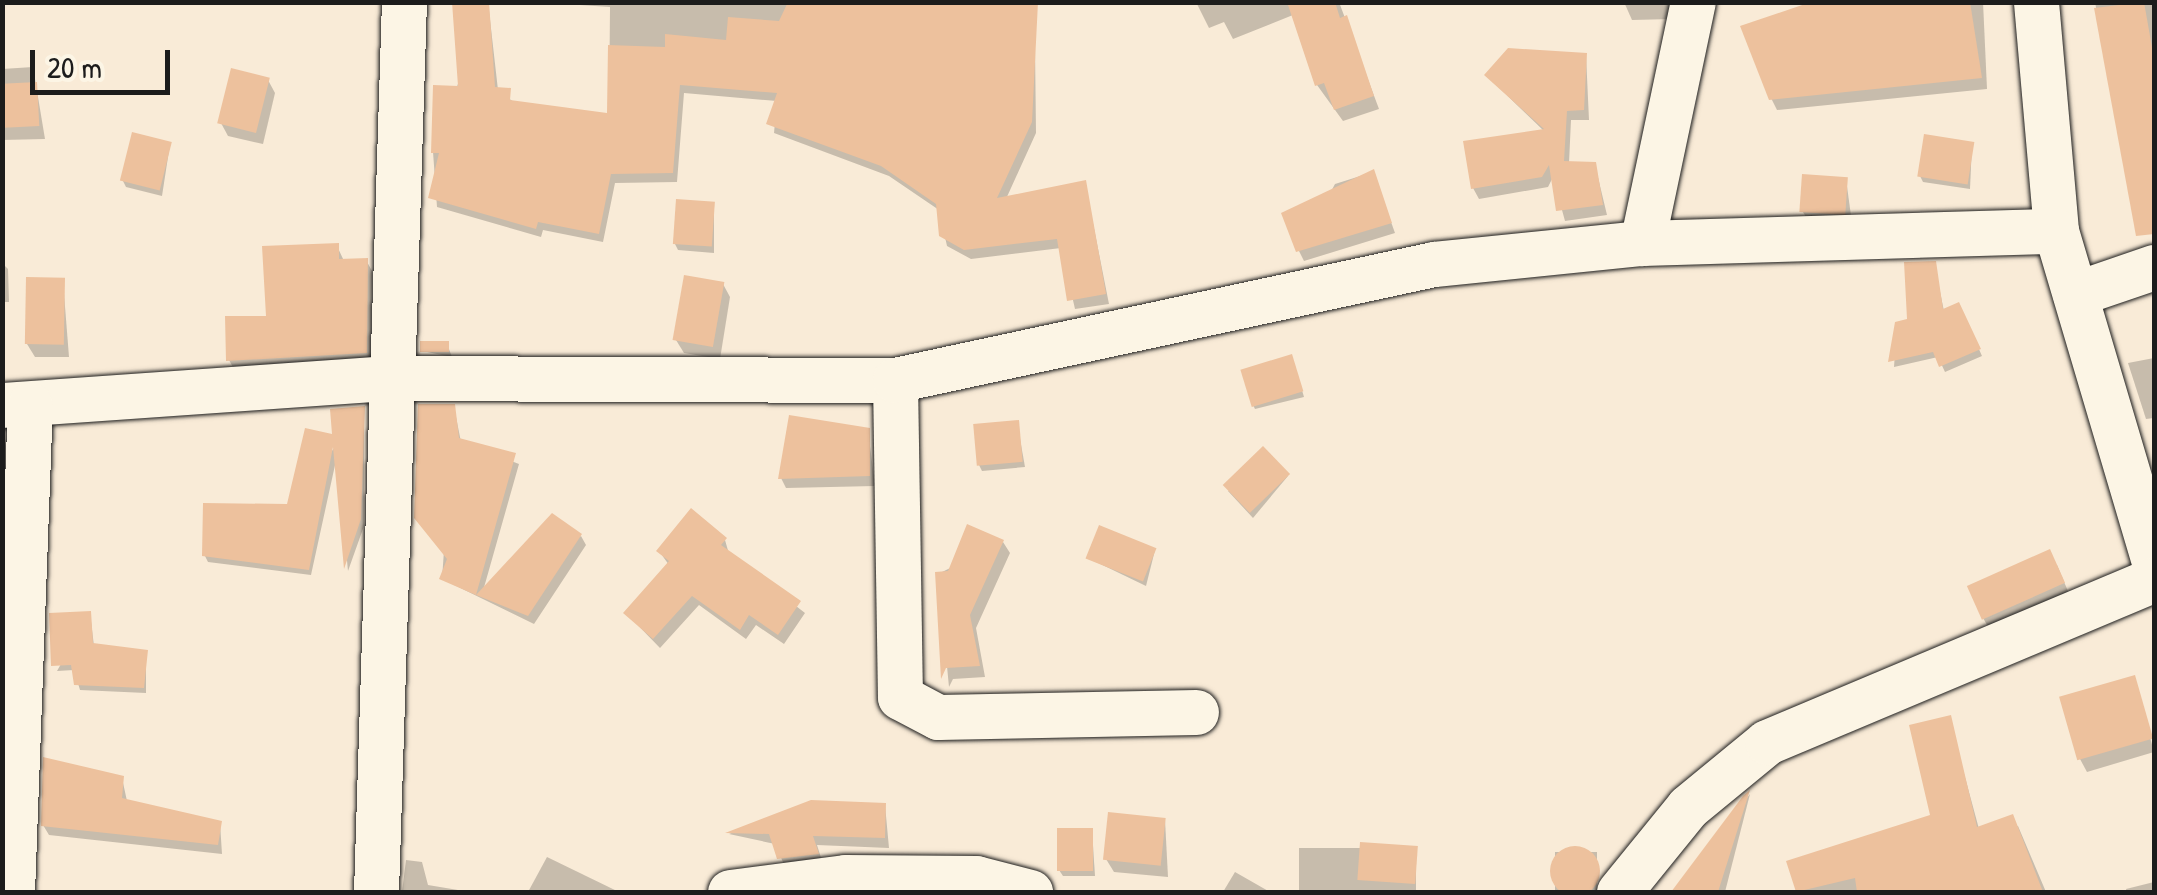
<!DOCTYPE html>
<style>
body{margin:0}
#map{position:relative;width:2157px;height:895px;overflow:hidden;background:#f9ebd7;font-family:"Patrick Hand",sans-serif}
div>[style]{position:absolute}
.shadow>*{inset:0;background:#0003;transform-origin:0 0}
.building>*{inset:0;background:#edc19d;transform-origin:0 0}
.round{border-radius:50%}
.roads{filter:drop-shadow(0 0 2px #1c1c1c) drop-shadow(0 0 2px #1c1c1c)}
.minor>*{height:45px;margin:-22.5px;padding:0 22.5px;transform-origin:22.5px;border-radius:22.5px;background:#fcf5e5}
span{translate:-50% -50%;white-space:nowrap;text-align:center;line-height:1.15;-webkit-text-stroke:10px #fcf5e5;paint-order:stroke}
.frame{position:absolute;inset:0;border:5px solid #1c1c1c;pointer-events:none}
.scale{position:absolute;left:30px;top:50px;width:140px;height:45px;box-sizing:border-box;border:5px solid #1c1c1c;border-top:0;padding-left:12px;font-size:30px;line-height:35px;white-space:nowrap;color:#1c1c1c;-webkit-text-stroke:8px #fcf5e5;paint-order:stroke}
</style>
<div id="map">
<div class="shadow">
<i style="clip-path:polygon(488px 2px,498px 90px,515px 103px,609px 115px,610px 7px,534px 2px,823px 2px,1035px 46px,1036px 133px,1006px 199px,1085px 183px,1109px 304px,1075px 309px,1061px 248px,971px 259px,947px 246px,939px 210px,889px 176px,774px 133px,777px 101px,684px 93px,677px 182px,615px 183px,603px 242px,543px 230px,541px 237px,437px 207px,433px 152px)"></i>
<i style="clip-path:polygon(1196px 2px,1339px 2px,1379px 109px,1343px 121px,1317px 85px,1293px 15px,1233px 39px,1224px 22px,1209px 28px)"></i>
<i style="clip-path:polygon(1624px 2px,1681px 2px,1672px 19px,1632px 20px)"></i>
<i style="clip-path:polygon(1813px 2px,1983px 2px,1987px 89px,1777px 110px,1771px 98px)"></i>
<i style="clip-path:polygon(2095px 2px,2154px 2px,2154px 223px,2142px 226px,2135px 214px)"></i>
<i style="clip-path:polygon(1586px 55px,1589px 120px,1571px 120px,1569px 163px,1595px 165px,1607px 215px,1565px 221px,1553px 177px,1548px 187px,1479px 199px,1473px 188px,1544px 131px,1487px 76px)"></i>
<i style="clip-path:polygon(33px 67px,45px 139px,2px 140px,2px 69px)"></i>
<i style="clip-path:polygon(268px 80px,275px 93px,263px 144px,228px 136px,221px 123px)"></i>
<i style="clip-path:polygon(170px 144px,162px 196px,126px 187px,123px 181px)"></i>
<i style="clip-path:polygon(1972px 144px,1970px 189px,1923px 182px,1920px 176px)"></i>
<i style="clip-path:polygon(1373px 172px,1395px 233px,1304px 261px,1299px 251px,1335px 184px)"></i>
<i style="clip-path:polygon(1846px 179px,1852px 223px,1810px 224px,1803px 212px)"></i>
<i style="clip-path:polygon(714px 205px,714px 253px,678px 250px,675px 244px)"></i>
<i style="clip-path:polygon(337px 246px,344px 261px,366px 260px,372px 271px,371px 364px,235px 371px,229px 360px)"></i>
<i style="clip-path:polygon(2px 263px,8px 269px,9px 302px,2px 302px)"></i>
<i style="clip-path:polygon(1934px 263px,1944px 311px,1962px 311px,1982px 356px,1945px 372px,1938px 357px,1894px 367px,1897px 324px,1910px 321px)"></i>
<i style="clip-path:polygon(63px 281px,69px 357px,35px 357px,27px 344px)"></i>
<i style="clip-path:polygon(723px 284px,730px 297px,720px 359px,684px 353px,676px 340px)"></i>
<i style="clip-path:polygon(447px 344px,452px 357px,422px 351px)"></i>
<i style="clip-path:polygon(2154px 358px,2154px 418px,2146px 419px,2128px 363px)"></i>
<i style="clip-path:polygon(1294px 363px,1304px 397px,1255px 409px,1252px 403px)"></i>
<i style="clip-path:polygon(454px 407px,461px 442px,519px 464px,483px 591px,581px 536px,586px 545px,534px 624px,442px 579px)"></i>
<i style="clip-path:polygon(364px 409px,364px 526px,348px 571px,337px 456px,311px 575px,208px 562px,205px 556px,289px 507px)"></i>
<i style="clip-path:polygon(1017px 422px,1025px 467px,982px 471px,979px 465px)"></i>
<i style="clip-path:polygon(868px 430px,875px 486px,786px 488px,781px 478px)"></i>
<i style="clip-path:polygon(1288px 476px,1253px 518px,1228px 491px)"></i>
<i style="clip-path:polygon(725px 540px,729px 554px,805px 613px,784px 644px,756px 625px,746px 639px,699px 605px,660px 648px,626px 613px,669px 565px,659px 551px)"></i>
<i style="clip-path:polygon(1003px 542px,1010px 553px,976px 628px,985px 677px,953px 679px,949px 687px,938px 574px)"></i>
<i style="clip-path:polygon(1155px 550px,1146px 586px,1088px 558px)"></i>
<i style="clip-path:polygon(2057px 565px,2070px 596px,1990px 630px,1983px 618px)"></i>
<i style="clip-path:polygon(90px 613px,94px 646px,146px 653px,146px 693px,80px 690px,74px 670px,57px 671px)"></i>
<i style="clip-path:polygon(2134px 678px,2154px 752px,2087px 772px,2080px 759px)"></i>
<i style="clip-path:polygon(1949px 718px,1979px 829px,2018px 826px,2046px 892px,1799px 892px,1789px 862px,1933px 817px)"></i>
<i style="clip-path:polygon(122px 778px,127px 801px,220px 823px,222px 854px,49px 835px,43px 825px)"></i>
<i style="clip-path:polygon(1750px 794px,1725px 892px,1674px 892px)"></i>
<i style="clip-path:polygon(811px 803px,885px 805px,889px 848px,817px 845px,823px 864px,786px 869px,775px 844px,729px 834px)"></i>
<i style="clip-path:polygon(1165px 820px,1168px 877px,1114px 872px,1106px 859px)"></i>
<i style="clip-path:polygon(1092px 830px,1095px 876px,1063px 876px,1059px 870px)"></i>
<i style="left:1299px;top:848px;width:117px;height:44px"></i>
<i style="left:1555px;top:852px;width:42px;height:40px"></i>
<i style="clip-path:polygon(547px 857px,619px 892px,528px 892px)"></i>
<i style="clip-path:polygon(406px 860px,422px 862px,428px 885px,470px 892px,402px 892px)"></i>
<i style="clip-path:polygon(1235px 872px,1270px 892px,1223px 892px)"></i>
<i style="clip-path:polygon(2154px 882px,2154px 892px,2127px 892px,2126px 889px)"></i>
</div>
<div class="building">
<i style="clip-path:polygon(452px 2px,489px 2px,495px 87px,511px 88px,510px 100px,607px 113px,608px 45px,665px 47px,665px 34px,726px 40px,728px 17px,779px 21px,788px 2px,1038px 2px,1032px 122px,997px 198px,1086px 180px,1106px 294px,1067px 301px,1057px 239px,964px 250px,939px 236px,936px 204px,881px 166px,766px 124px,777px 93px,680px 85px,673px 173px,611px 174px,599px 234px,538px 222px,536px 229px,428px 198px,439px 153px,431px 153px,433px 85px,458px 86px)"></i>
<i style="clip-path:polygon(1287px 2px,1335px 2px,1340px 18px,1347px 15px,1374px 96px,1334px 110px,1324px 83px,1315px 86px)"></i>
<i style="clip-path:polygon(1811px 2px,1970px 2px,1982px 78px,1769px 100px,1740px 26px)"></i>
<i style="clip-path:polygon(2144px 2px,2154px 59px,2154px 234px,2136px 236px,2094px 8px)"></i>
<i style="clip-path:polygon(1508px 48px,1587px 53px,1584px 110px,1567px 111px,1564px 161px,1596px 162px,1603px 205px,1556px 211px,1549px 165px,1542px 177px,1471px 189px,1463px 141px,1544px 129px,1484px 75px)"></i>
<i style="left:231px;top:68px;width:40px;height:57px;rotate:14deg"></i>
<i style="left:37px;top:82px;width:44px;height:35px;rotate:87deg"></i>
<i style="left:132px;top:132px;width:41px;height:50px;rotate:14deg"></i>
<i style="left:1924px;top:134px;width:51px;height:43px;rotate:9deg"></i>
<i style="clip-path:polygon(1374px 169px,1392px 223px,1296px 252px,1281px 213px)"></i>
<i style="left:1802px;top:174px;width:46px;height:38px;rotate:4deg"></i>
<i style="left:676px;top:199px;width:39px;height:45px;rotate:4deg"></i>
<i style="clip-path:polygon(339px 243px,339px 259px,368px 258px,367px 353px,226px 361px,225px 316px,266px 316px,262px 246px)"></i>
<i style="clip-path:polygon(1936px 261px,1943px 309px,1959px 302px,1981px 349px,1939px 367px,1933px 352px,1888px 362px,1895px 322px,1907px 319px,1904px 262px)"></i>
<i style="left:684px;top:275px;width:41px;height:66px;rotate:10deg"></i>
<i style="left:26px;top:277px;width:39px;height:67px;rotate:1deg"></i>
<i style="left:420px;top:341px;width:29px;height:11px"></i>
<i style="left:1292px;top:354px;width:39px;height:54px;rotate:73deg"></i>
<i style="clip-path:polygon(418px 404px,455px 404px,459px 438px,516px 453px,476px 595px,439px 579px,447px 559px,414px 518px)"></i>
<i style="clip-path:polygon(365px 406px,361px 519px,344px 569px,333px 447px,309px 570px,202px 556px,203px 503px,287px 504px,305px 428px,332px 434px,330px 409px)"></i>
<i style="clip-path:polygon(789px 415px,870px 428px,870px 476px,778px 479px)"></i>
<i style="left:1019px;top:420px;width:42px;height:46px;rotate:85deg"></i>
<i style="left:1263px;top:446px;width:39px;height:56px;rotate:46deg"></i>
<i style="clip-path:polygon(691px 508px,727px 538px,721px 545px,801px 601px,778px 635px,749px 615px,740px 630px,692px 596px,653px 639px,623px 613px,669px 561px,656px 551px)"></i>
<i style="clip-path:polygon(552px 513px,582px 534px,528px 616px,476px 595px)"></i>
<i style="clip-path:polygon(967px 524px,1004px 540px,970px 615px,980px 666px,946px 668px,941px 679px,935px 572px,948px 571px)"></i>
<i style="left:1099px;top:525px;width:62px;height:36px;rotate:22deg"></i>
<i style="left:2050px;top:549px;width:37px;height:91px;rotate:66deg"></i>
<i style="clip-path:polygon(91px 611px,93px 643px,148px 650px,144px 688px,74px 685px,71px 665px,51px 666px,49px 613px)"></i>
<i style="left:2135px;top:675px;width:66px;height:79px;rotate:74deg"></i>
<i style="clip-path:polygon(1951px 715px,1977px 827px,2013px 814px,2043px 892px,1857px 892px,1855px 878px,1796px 892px,1786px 861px,1930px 815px,1909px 725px)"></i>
<i style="clip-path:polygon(43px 757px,124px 776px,122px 798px,222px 821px,218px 845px,41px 826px)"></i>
<i style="clip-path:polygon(1750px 790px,1718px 892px,1671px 892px,1743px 796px)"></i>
<i style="clip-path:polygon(811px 800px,886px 803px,885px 838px,813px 836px,819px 854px,777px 859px,769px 834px,725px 833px)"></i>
<i style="left:1108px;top:812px;width:58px;height:48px;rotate:6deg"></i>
<i style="left:1057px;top:828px;width:36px;height:43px"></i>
<i style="left:1360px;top:842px;width:58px;height:38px;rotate:4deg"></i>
<i class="round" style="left:1550px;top:846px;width:50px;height:50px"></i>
</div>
<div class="roads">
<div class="minor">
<i style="left:2036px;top:2px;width:230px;rotate:85deg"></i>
<i style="left:2056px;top:231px;width:344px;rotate:73.5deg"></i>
<i style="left:1642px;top:243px;width:246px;rotate:-78.1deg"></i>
<i style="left:2075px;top:294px;width:83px;rotate:-18.9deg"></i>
<i style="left:895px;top:380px;width:317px;rotate:89.1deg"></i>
<i style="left:900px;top:697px;width:43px;rotate:27.8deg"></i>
<i style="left:938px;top:717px;width:258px;rotate:-1.1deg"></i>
<i style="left:2px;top:405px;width:391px;rotate:-4deg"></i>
<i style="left:392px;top:378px;width:503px;rotate:0.23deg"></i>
<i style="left:895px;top:380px;width:551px;rotate:-12.15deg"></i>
<i style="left:1434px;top:264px;width:209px;rotate:-5.8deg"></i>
<i style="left:1642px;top:243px;width:414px;rotate:-1.7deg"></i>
<i style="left:12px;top:892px;width:487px;rotate:-87.9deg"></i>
<i style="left:376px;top:892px;width:890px;rotate:-88.2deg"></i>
<i style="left:730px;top:892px;width:116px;rotate:-7.4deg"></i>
<i style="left:845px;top:877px;width:131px;rotate:0.4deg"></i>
<i style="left:976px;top:878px;width:56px;rotate:14.5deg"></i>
<i style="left:1619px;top:892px;width:109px;rotate:-50.9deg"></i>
<i style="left:1688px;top:807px;width:102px;rotate:-39.4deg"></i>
<i style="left:1767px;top:742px;width:420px;rotate:-22.8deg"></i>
</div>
</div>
<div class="frame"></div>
<div class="scale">20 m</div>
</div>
